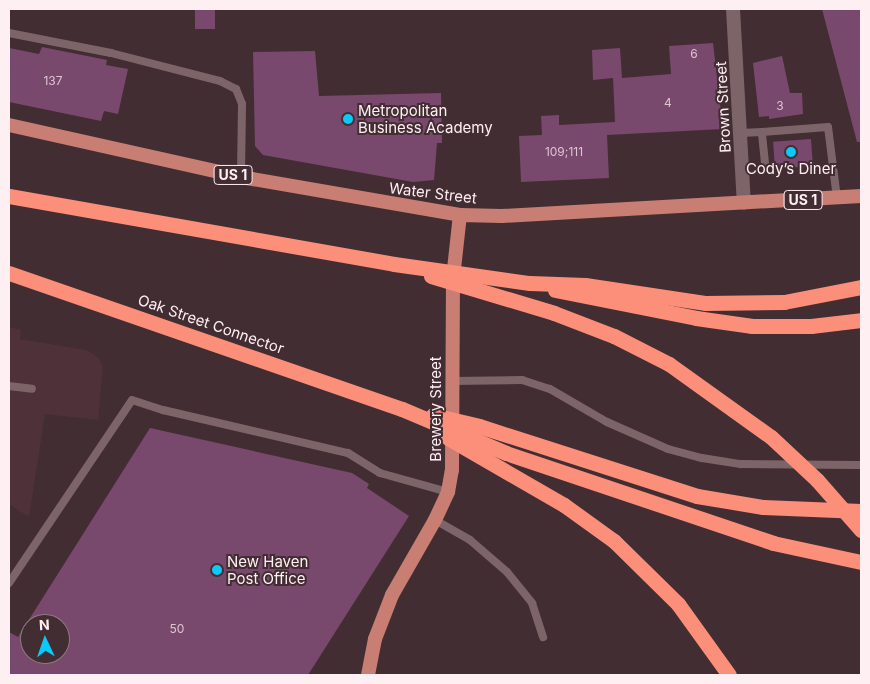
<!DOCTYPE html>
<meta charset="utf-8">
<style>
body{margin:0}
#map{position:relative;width:870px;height:684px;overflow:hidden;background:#422d32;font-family:Inter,sans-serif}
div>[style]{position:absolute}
.built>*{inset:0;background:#4f3239}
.building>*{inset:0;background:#79486d;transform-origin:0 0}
.service>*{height:8px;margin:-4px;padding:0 4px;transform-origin:4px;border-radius:4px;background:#7d6469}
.minor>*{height:14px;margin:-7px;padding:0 7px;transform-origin:7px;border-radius:7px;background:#7d6469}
.primary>*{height:14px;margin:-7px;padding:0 7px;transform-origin:7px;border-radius:7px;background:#c97e73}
.motorway>*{height:15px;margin:-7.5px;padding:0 7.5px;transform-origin:7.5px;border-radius:7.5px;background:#fc8f79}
.dots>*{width:14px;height:14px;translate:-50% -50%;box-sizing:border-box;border:2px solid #422d32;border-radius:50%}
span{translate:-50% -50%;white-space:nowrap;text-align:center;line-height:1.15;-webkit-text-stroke:4px #422d32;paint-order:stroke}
.number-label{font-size:12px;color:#ddc5d1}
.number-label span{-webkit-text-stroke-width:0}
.shield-label span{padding:1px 4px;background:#422d32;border:1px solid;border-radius:4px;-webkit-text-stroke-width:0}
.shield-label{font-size:14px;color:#feeff2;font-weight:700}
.street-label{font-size:15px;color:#feeff2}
.poi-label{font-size:15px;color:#feeff2}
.left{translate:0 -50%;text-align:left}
.frame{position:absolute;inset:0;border:10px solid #feeff2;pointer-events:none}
.north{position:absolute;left:20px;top:614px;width:50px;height:50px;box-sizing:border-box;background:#422d32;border:1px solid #8d7b7f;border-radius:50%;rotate:357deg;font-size:14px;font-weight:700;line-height:20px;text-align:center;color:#feeff2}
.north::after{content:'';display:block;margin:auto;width:18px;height:22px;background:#0bcafa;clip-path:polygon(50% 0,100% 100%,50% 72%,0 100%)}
</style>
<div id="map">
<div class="built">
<i style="clip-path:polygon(9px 327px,21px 330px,20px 339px,86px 350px,98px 357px,103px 366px,98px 420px,45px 414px,29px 517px,9px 504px)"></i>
</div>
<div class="building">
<i style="left:195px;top:9px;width:20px;height:20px"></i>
<i style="clip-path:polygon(822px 9px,861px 9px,861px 142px,857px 142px)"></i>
<i style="clip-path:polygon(713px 43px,723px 129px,607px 135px,609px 178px,521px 182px,519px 136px,542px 135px,541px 116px,559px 115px,559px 125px,615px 122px,613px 78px,593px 80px,592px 50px,620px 48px,622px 78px,671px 74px,669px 46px)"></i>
<i style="clip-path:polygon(42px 47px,107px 60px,106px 65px,128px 69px,118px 114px,104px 111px,101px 121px,9px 102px,9px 48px,39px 54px)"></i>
<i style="clip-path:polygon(315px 51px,319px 96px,441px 93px,442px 143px,437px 143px,434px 180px,413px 182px,263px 155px,255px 146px,253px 52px)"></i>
<i style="clip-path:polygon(782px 56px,790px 93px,802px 93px,803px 114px,769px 119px,769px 116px,759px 117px,753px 63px)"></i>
<i style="left:811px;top:139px;width:27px;height:38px;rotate:86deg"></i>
<i style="clip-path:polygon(evenodd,150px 428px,352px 473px,369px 484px,367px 488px,409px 516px,308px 675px,9px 675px,9px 632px,18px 637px,150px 428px,30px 624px,60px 624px,60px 654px,30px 654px,30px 624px)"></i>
</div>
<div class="service">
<i style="left:9px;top:33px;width:104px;rotate:11.1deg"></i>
<i style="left:111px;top:53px;width:113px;rotate:14.4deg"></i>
<i style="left:220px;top:81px;width:18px;rotate:27deg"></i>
<i style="left:236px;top:89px;width:16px;rotate:68deg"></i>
<i style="left:242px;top:104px;width:73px;rotate:90.8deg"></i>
<i style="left:741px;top:133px;width:21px;rotate:-3deg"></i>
<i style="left:765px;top:163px;width:31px;rotate:-96deg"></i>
<i style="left:762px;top:132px;width:66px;rotate:-4.3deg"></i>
<i style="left:828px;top:127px;width:72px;rotate:82.8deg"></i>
<i style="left:453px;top:381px;width:69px;rotate:-0.8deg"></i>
<i style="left:522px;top:380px;width:29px;rotate:18deg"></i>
<i style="left:550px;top:389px;width:66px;rotate:30.1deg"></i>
<i style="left:607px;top:422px;width:67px;rotate:23.9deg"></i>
<i style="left:668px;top:449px;width:35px;rotate:15deg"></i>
<i style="left:702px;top:458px;width:39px;rotate:9deg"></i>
<i style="left:741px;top:464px;width:120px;rotate:0.5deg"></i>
<i style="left:9px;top:386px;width:23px;rotate:7deg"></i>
<i style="left:435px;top:520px;width:40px;rotate:29.7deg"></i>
<i style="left:470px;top:540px;width:49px;rotate:40.9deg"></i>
<i style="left:507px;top:572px;width:40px;rotate:51deg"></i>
<i style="left:532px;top:603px;width:36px;rotate:72deg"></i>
<i style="left:9px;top:583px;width:220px;rotate:-56.1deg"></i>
<i style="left:132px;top:400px;width:33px;rotate:18deg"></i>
<i style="left:163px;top:410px;width:190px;rotate:13.1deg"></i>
<i style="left:348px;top:453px;width:38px;rotate:32deg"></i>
<i style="left:380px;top:473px;width:71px;rotate:15.6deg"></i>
</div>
<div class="minor">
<i style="left:733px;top:9px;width:194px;rotate:86.8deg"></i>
</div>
<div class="primary">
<i style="left:9px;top:125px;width:238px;rotate:12.6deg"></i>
<i style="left:241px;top:177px;width:222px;rotate:9.8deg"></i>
<i style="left:460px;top:215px;width:42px;rotate:1.4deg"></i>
<i style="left:502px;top:216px;width:360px;rotate:-3.2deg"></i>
<i style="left:368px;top:675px;width:37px;rotate:-79deg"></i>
<i style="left:375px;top:639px;width:47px;rotate:-68.9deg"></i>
<i style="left:392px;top:595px;width:86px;rotate:-60.2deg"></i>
<i style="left:435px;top:520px;width:31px;rotate:-65deg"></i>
<i style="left:448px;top:492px;width:22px;rotate:-80deg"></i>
<i style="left:452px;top:470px;width:192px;rotate:-89.7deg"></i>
<i style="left:453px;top:278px;width:63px;rotate:-83.7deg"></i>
</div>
<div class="motorway">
<i style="left:9px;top:196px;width:391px;rotate:10deg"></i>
<i style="left:394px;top:264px;width:137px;rotate:8deg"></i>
<i style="left:530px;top:283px;width:55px;rotate:2.1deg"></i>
<i style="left:585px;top:285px;width:121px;rotate:8.5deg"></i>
<i style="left:705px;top:303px;width:79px;rotate:-0.7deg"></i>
<i style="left:784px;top:302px;width:78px;rotate:-11deg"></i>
<i style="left:9px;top:273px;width:416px;rotate:19.1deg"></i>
<i style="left:402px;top:409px;width:113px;rotate:22.9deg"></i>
<i style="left:506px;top:453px;width:282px;rotate:18.6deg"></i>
<i style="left:773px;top:543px;width:90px;rotate:12.2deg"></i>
<i style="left:431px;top:276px;width:128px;rotate:16.7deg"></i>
<i style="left:554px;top:313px;width:64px;rotate:21deg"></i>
<i style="left:614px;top:336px;width:62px;rotate:27deg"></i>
<i style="left:669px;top:364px;width:125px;rotate:35.6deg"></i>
<i style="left:771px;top:437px;width:63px;rotate:43.1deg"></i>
<i style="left:817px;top:480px;width:67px;rotate:48.7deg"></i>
<i style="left:555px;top:290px;width:144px;rotate:11.2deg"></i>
<i style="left:696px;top:318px;width:57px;rotate:8.1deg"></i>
<i style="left:752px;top:326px;width:59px"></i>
<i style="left:811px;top:326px;width:50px;rotate:-6.8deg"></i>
<i style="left:433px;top:415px;width:47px;rotate:13.4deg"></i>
<i style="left:479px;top:426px;width:229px;rotate:17.8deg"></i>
<i style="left:697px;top:496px;width:67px;rotate:9.5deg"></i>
<i style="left:763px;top:507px;width:98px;rotate:2.3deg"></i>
<i style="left:448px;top:438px;width:134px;rotate:30deg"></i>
<i style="left:564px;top:505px;width:62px;rotate:35.8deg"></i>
<i style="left:614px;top:541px;width:90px;rotate:44.5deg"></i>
<i style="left:678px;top:604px;width:87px;rotate:54.3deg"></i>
</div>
<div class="dots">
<i style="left:348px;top:119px;background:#0bcafa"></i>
<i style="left:791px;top:152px;background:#0bcafa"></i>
<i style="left:217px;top:570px;background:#0bcafa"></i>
</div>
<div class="number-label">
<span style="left:694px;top:54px">6</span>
<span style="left:53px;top:81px">137</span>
<span style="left:668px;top:103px">4</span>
<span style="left:780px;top:106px">3</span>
<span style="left:564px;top:152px">109;111</span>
<span style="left:177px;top:629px">50</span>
</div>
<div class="shield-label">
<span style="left:233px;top:175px">US 1</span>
<span style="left:803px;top:200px">US 1</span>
</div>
<div class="street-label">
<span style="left:723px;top:107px;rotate:-93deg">Brown Street</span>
<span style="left:433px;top:193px;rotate:7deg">Water Street</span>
<span style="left:211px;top:324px;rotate:19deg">Oak Street Connector</span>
<span style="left:436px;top:409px;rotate:-90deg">Brewery Street</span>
</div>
<div class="poi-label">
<span class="left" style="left:358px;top:119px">Metropolitan<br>Business Academy</span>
<span style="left:791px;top:169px">Cody’s Diner</span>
<span class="left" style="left:227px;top:570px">New Haven<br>Post Office</span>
</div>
<div class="frame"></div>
<div class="north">N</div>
</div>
